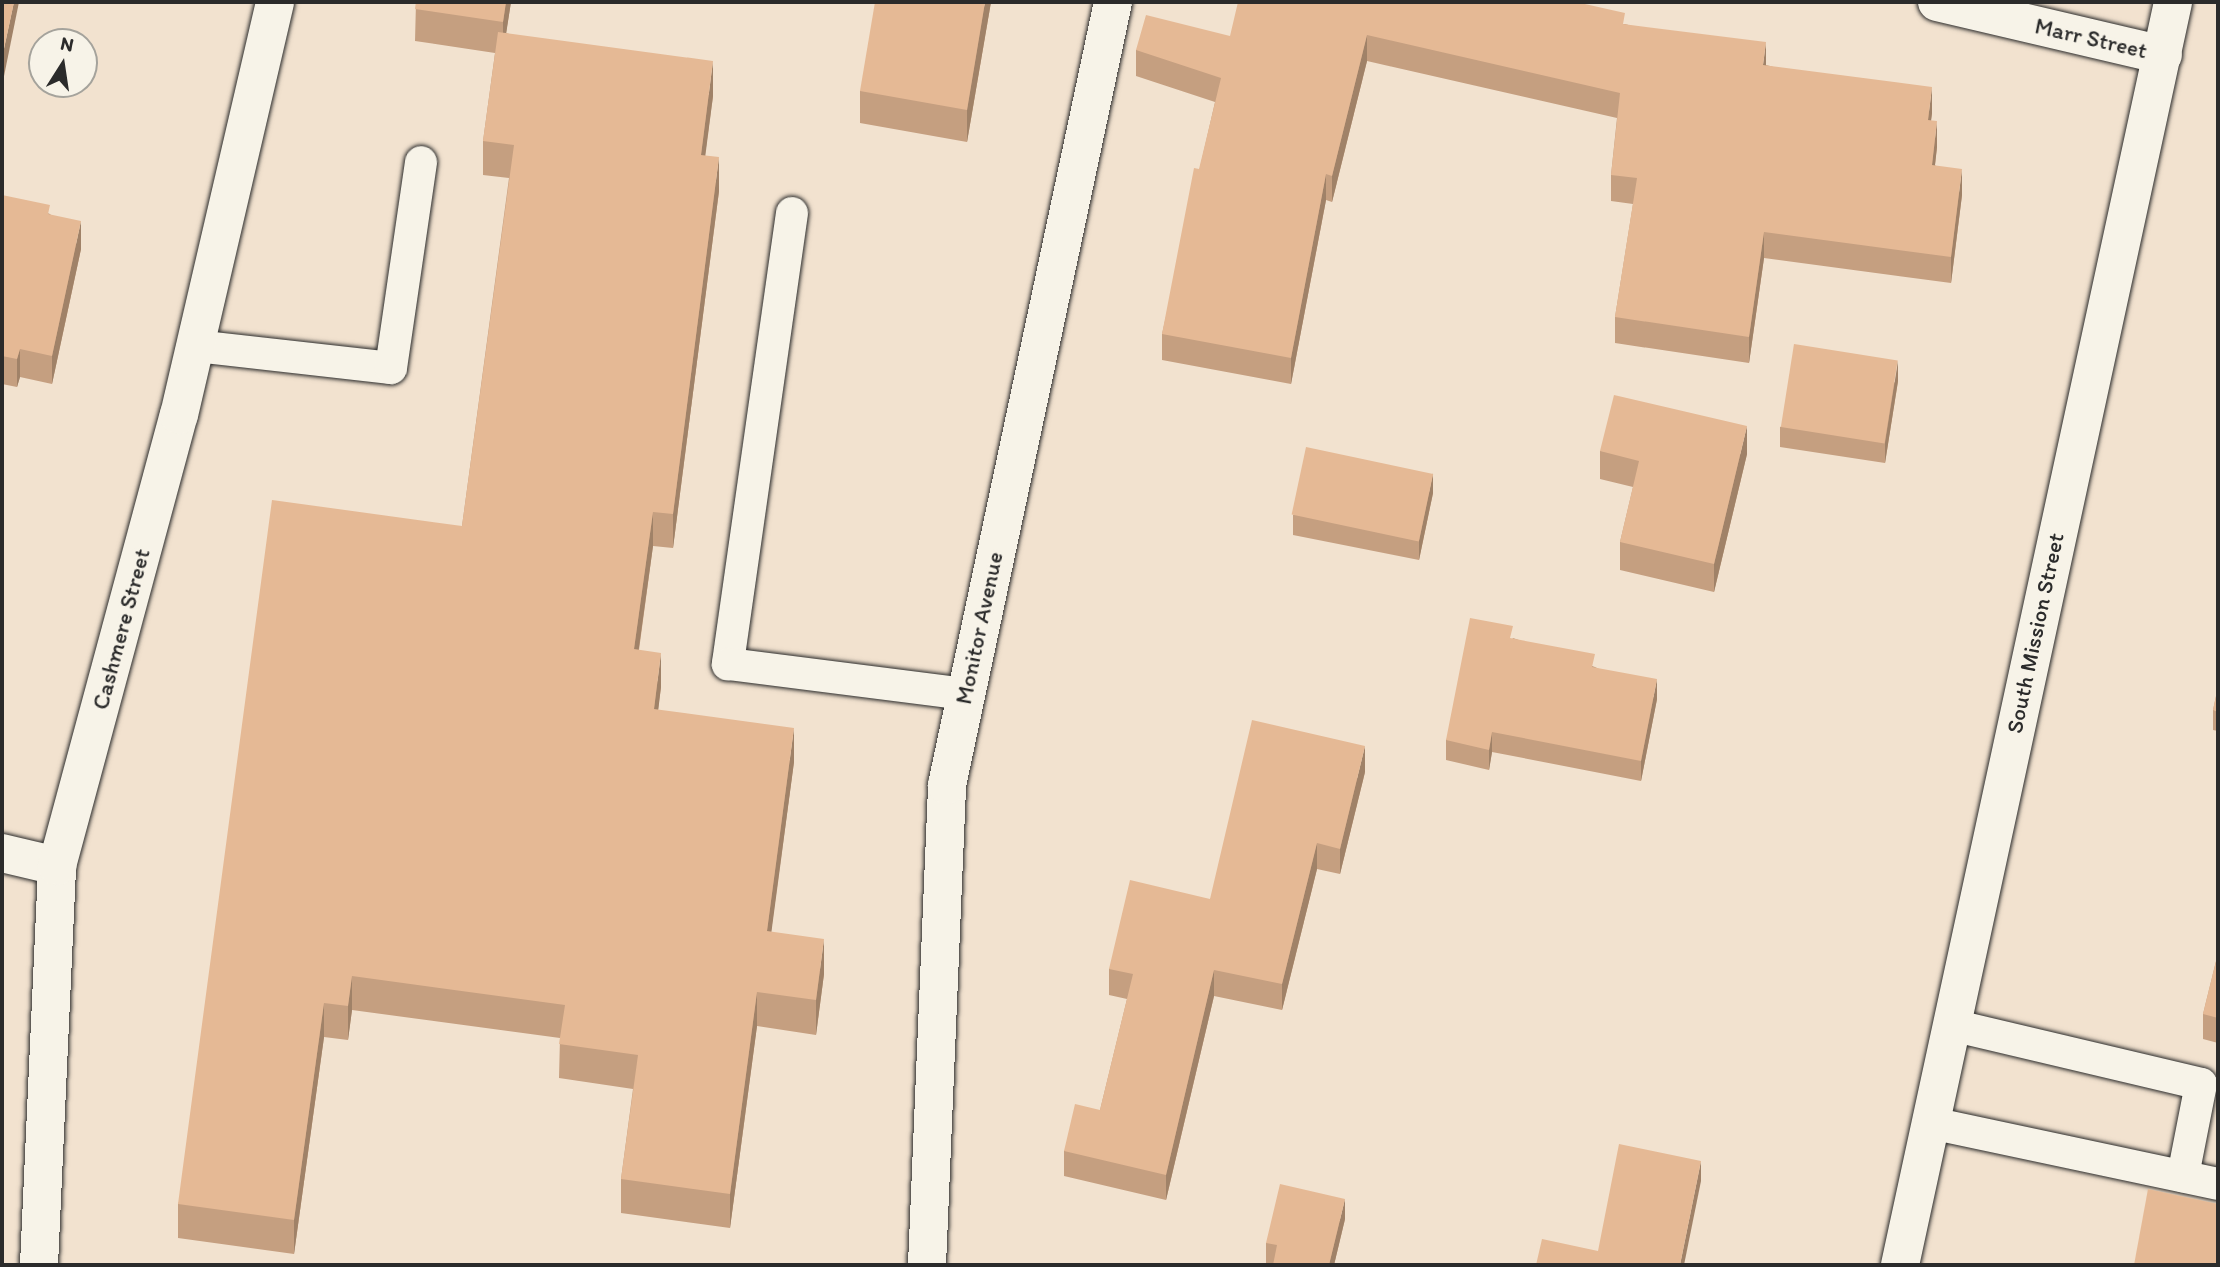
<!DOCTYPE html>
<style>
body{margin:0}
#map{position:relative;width:2220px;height:1267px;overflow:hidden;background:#f2e2cf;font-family:Itim,sans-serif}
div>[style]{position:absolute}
.roads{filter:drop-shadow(0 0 2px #2b2b2b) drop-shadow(0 0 2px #2b2b2b)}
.service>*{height:32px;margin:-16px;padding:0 16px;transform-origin:16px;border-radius:16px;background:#f7f3e8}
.minor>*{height:38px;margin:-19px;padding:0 19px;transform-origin:19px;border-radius:19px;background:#f7f3e8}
.secondary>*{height:38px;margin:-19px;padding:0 19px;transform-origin:19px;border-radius:19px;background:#f7f3e8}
.wall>*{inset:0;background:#c59f80}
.shaded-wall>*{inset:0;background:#a08268}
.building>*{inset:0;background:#e5b995;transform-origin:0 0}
span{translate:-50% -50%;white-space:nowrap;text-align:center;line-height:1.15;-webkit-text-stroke:6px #f7f3e8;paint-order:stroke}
.street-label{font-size:23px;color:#2b2b2b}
.frame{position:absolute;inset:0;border:4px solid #2b2b2b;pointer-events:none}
.north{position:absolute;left:28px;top:28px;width:70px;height:70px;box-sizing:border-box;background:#f7f3e8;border:2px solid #a5a39c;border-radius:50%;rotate:12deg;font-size:19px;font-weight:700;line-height:28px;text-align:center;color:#2b2b2b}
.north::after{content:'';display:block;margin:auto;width:24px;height:32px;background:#2b2b2b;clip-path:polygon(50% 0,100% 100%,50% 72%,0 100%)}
</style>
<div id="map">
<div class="roads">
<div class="service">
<i style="left:792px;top:213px;width:456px;rotate:98.1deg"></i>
<i style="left:728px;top:664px;width:238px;rotate:7.2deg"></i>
<i style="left:195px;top:346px;width:197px;rotate:6.4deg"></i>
<i style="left:391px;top:368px;width:208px;rotate:-81.7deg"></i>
<i style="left:1952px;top:1025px;width:256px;rotate:13.3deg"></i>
<i style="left:2201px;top:1084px;width:94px;rotate:101.1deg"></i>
<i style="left:1931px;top:1123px;width:293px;rotate:12deg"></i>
</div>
<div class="minor">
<i style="left:1937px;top:2px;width:232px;rotate:13.2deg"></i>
<i style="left:2px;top:853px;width:57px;rotate:13.3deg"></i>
<i style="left:39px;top:1265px;width:399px;rotate:-87.4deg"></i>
<i style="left:57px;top:866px;width:467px;rotate:-74.9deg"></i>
<i style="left:179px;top:415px;width:424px;rotate:-76.9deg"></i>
<i style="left:927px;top:1265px;width:480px;rotate:-87.6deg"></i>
<i style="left:947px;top:785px;width:800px;rotate:-78.03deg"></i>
</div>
<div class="secondary">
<i style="left:1900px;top:1265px;width:1292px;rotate:-77.8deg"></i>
</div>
</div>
<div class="wall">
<i style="clip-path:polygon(416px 2px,511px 2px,506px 33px,713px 96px,705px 155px,719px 191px,673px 548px,653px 546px,639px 650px,661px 687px,658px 710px,794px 762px,771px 932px,824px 974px,816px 1035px,757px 1026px,730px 1228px,621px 1213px,621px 1179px,633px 1089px,559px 1078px,560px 1038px,352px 1010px,348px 1040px,324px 1037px,294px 1254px,178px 1238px,178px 1204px,462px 526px,509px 178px,483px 175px,483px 141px,495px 53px,415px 41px)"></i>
<i style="clip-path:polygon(991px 2px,967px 142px,860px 123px,860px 91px)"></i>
<i style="clip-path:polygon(1625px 24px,1932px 113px,1931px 120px,1937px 147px,1935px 165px,1962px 195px,1951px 283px,1764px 258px,1749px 363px,1615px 343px,1615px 317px,1633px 204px,1611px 201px,1611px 175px,1617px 118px,1367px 61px,1332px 202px,1326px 200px,1291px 384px,1162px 360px,1162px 334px,1215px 102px,1136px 76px,1136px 50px,1230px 36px)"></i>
<i style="clip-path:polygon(2px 195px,50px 214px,81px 249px,52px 384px,20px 377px,17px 387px,2px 384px)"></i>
<i style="clip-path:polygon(1898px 381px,1885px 463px,1780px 447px,1780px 427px)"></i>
<i style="clip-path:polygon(1600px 451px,1747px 454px,1714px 592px,1620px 570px,1620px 542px,1633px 487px,1600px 479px)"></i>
<i style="clip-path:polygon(1433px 493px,1419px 560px,1293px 535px,1293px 515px)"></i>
<i style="clip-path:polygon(1513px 638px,1595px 667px,1657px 699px,1641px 781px,1492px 752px,1489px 770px,1446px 760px,1446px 740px)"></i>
<i style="clip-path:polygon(2218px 687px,2218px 731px,2213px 730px,2213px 710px)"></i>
<i style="clip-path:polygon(1365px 772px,1340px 874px,1317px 869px,1282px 1010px,1214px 996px,1166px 1200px,1064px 1176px,1064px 1151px,1100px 1110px,1127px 999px,1109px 995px,1109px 969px,1210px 899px)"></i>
<i style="clip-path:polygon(2218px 953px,2218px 1043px,2203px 1039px,2203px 1014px)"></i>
<i style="clip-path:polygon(1345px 1219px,1334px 1265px,1273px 1265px,1273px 1264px,1266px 1263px,1266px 1243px)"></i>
</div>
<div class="shaded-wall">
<i style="clip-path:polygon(14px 2px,19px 2px,2px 86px,2px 58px)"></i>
<i style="clip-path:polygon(506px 2px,511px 2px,503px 54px,503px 22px)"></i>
<i style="clip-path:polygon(985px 2px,991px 2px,967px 142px,967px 110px)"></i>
<i style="clip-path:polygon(1367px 35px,1367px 61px,1332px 202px,1332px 176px)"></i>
<i style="clip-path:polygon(1766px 42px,1766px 68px,1763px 65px)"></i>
<i style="clip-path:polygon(713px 61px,713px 96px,701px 189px,701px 155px)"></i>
<i style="clip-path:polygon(1932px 87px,1932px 113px,1928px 146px,1928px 120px)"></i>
<i style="clip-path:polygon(1937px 121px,1937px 147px,1932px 191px,1932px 165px)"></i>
<i style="clip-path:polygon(719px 157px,719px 191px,673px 548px,673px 514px)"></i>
<i style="clip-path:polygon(1962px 169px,1962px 195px,1951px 283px,1951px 257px)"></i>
<i style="clip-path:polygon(1326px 174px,1326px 200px,1291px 384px,1291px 358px)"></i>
<i style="clip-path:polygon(81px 221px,81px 249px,52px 384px,52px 356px)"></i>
<i style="clip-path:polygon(1764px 232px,1764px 258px,1749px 363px,1749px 337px)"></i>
<i style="clip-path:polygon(20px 349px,20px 377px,17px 387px,17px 359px)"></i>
<i style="clip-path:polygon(1898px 361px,1898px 381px,1885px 463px,1885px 443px)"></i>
<i style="clip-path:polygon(1747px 426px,1747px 454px,1714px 592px,1714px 564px)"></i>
<i style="clip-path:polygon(1433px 473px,1433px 493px,1419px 560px,1419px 541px)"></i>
<i style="clip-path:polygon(653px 512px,653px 546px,634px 683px,634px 649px)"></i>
<i style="clip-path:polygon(661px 653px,661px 687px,654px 744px,654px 709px)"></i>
<i style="clip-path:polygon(1657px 679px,1657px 699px,1641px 781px,1641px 761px)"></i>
<i style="clip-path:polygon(794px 728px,794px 762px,767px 965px,767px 931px)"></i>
<i style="clip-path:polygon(1492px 732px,1492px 752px,1489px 770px,1489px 750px)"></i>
<i style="clip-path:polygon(1365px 746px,1365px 772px,1340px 874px,1340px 849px)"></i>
<i style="clip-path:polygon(1317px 843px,1317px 869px,1282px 1010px,1282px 984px)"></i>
<i style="clip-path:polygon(824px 939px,824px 974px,816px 1035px,816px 1000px)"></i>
<i style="clip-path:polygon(1214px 970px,1214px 996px,1166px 1200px,1166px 1175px)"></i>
<i style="clip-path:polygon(352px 976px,352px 1010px,348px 1040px,348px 1006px)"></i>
<i style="clip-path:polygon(757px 992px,757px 1026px,730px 1228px,730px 1194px)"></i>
<i style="clip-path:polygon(324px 1003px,324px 1037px,294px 1254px,294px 1220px)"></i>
<i style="clip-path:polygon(1701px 1161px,1701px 1181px,1684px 1265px,1680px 1265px)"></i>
<i style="clip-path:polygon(1345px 1199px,1345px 1219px,1334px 1265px,1329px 1265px)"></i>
</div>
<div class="building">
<i style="clip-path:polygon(2px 2px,14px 2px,2px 58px)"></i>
<i style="clip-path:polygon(416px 2px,506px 2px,503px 22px,415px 9px)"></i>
<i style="clip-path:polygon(875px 2px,985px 2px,967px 110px,860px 91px)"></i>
<i style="clip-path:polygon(1238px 2px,1576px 2px,1625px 13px,1623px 24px,1766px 42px,1763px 65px,1932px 87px,1928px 120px,1937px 121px,1932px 165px,1962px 169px,1951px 257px,1764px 232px,1749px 337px,1615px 317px,1637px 178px,1611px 175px,1620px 93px,1367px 35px,1332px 176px,1326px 174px,1291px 358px,1162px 334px,1194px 168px,1199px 169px,1221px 78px,1136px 50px,1146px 15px,1230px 36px)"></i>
<i style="clip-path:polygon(498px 32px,713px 61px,701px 155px,719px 157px,673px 514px,653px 512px,634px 649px,661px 653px,654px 709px,794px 728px,767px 931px,824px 939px,816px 1000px,757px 992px,730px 1194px,621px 1179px,638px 1055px,559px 1044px,565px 1005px,352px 976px,348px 1006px,324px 1003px,294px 1220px,178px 1204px,272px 500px,462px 526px,514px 145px,483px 141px)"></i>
<i style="clip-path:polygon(2px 195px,50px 205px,48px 214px,81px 221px,52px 356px,20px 349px,17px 359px,2px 356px)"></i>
<i style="left:1794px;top:344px;width:105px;height:84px;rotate:9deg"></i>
<i style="clip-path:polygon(1614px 395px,1747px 426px,1714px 564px,1620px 542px,1639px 461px,1600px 451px)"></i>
<i style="left:1306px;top:447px;width:130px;height:69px;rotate:12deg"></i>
<i style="clip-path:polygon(1470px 618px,1513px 626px,1510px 638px,1595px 654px,1592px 667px,1657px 679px,1641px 761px,1492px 732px,1489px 750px,1446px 740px)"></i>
<i style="clip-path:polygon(2218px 687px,2218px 712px,2213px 710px)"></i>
<i style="clip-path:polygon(1252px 720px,1365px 746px,1340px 849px,1317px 843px,1282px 984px,1214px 970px,1166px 1175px,1064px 1151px,1075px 1104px,1100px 1110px,1133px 974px,1109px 969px,1130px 880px,1210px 899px)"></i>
<i style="clip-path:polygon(2218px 953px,2218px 1018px,2203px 1014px)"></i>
<i style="clip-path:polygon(1619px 1144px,1701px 1161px,1680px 1265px,1536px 1265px,1542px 1239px,1598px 1251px)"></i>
<i style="clip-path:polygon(1280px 1184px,1345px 1199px,1329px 1265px,1273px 1265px,1277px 1245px,1266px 1243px)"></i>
<i style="clip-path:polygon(2148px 1189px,2218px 1204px,2218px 1265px,2134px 1265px)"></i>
</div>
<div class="street-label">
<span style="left:2091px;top:38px;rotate:13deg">Marr Street</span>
<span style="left:979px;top:628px;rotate:-78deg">Monitor Avenue</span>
<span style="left:121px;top:629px;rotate:-75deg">Cashmere Street</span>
<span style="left:2035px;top:633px;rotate:-78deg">South Mission Street</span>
</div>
<div class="frame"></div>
<div class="north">N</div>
</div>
